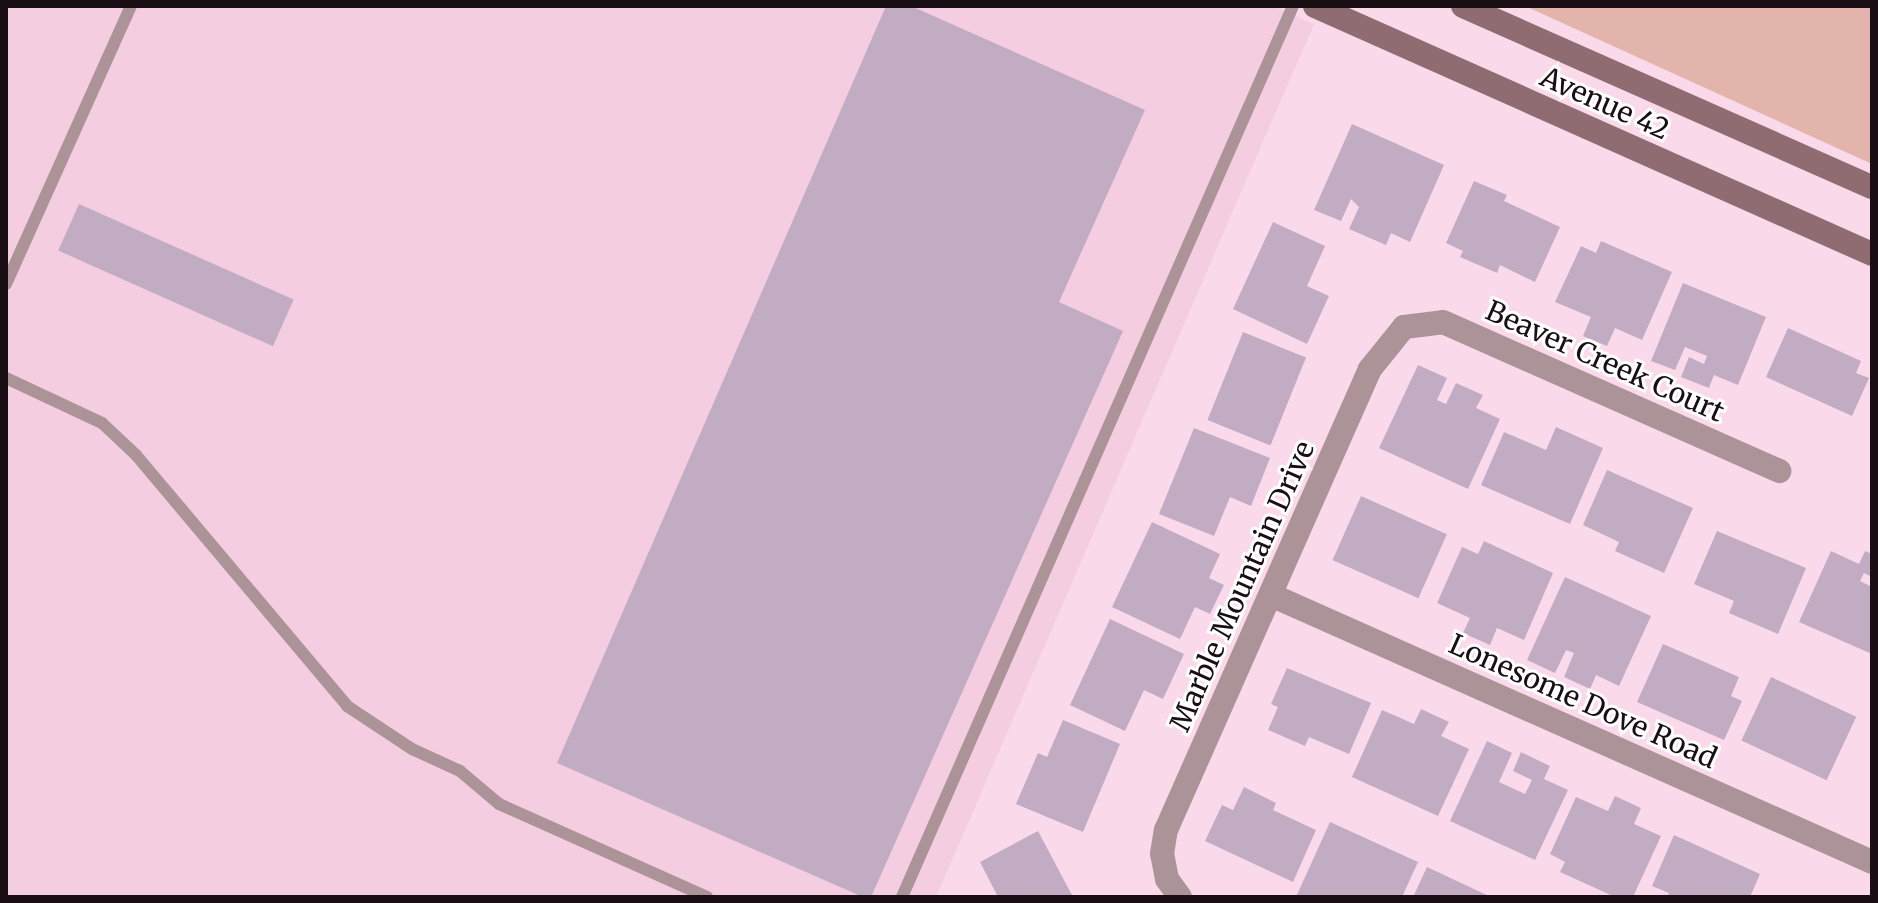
<!DOCTYPE html>
<style>
body{margin:0}
#map{position:relative;width:1878px;height:903px;overflow:hidden;background:#fadaea;font-family:Merriweather,serif}
div>[style]{position:absolute}
.built>*{inset:0;background:#f4cde1}
.green>*{inset:0;background:#e3b4ab}
.building>*{inset:0;background:#c1acc3;transform-origin:0 0}
.lane>*{height:12px;margin:-6px;padding:0 6px;transform-origin:6px;border-radius:6px;background:#ab9397}
.street>*{height:24px;margin:-12px;padding:0 12px;transform-origin:12px;border-radius:12px;background:#ab9397}
.secondary>*{height:24px;margin:-12px;padding:0 12px;transform-origin:12px;border-radius:12px;background:#8e6c71}
span{translate:-50% -50%;white-space:nowrap;text-align:center;line-height:1.15;-webkit-text-stroke:6px #fff;paint-order:stroke}
.street-label{font-size:28px;color:#180e13}
.frame{position:absolute;inset:0;border:8px solid #180e13;pointer-events:none}
</style>
<div id="map">
<div class="built">
<i style="clip-path:polygon(6px 6px,1273px 6px,1314px 24px,936px 897px,6px 897px)"></i>
</div>
<div class="green">
<i style="clip-path:polygon(1525px 6px,1872px 6px,1872px 164px)"></i>
</div>
<div class="building">
<i style="clip-path:polygon(886px 6px,911px 6px,1145px 110px,1059px 302px,1123px 331px,871px 897px,863px 897px,557px 763px)"></i>
<i style="clip-path:polygon(1352px 124px,1444px 165px,1410px 242px,1391px 233px,1386px 245px,1349px 229px,1359px 207px,1351px 199px,1341px 221px,1314px 210px)"></i>
<i style="clip-path:polygon(1474px 181px,1507px 195px,1504px 201px,1560px 227px,1535px 282px,1500px 265px,1497px 273px,1460px 257px,1463px 251px,1446px 243px)"></i>
<i style="left:79px;top:204px;width:235px;height:51px;rotate:24deg"></i>
<i style="clip-path:polygon(1273px 222px,1325px 246px,1307px 286px,1329px 296px,1307px 344px,1233px 309px)"></i>
<i style="clip-path:polygon(1601px 241px,1672px 272px,1642px 340px,1615px 328px,1607px 346px,1583px 336px,1591px 317px,1555px 302px,1581px 246px,1596px 253px)"></i>
<i style="clip-path:polygon(1683px 283px,1766px 317px,1738px 385px,1714px 375px,1709px 388px,1681px 377px,1689px 357px,1704px 364px,1707px 356px,1685px 347px,1675px 370px,1651px 361px)"></i>
<i style="clip-path:polygon(1788px 328px,1861px 361px,1856px 373px,1869px 378px,1852px 416px,1766px 377px)"></i>
<i style="left:1243px;top:332px;width:68px;height:95px;rotate:22deg"></i>
<i style="clip-path:polygon(1418px 365px,1447px 378px,1437px 400px,1446px 404px,1456px 383px,1483px 395px,1476px 408px,1500px 419px,1468px 489px,1379px 448px)"></i>
<i style="clip-path:polygon(1556px 427px,1603px 448px,1570px 524px,1481px 485px,1504px 432px,1546px 450px)"></i>
<i style="clip-path:polygon(1194px 428px,1270px 458px,1251px 506px,1230px 497px,1214px 536px,1159px 514px)"></i>
<i style="clip-path:polygon(1607px 470px,1693px 508px,1664px 573px,1615px 551px,1619px 542px,1583px 525px)"></i>
<i style="left:1361px;top:496px;width:94px;height:70px;rotate:24deg"></i>
<i style="clip-path:polygon(1152px 522px,1220px 554px,1209px 578px,1224px 585px,1210px 614px,1195px 607px,1180px 639px,1112px 607px)"></i>
<i style="clip-path:polygon(1717px 531px,1806px 568px,1778px 634px,1729px 613px,1734px 601px,1694px 584px)"></i>
<i style="clip-path:polygon(1484px 541px,1553px 573px,1524px 640px,1497px 628px,1490px 645px,1463px 633px,1470px 618px,1437px 603px,1462px 547px,1478px 554px)"></i>
<i style="clip-path:polygon(1831px 551px,1859px 564px,1865px 551px,1872px 554px,1872px 577px,1864px 573px,1860px 581px,1872px 587px,1872px 654px,1799px 622px)"></i>
<i style="clip-path:polygon(1565px 577px,1651px 616px,1619px 686px,1596px 675px,1590px 689px,1564px 677px,1574px 653px,1566px 650px,1555px 673px,1527px 660px)"></i>
<i style="clip-path:polygon(1110px 619px,1184px 654px,1163px 699px,1144px 690px,1125px 731px,1070px 705px)"></i>
<i style="clip-path:polygon(1663px 644px,1739px 677px,1731px 696px,1742px 701px,1724px 740px,1637px 702px)"></i>
<i style="clip-path:polygon(1287px 668px,1371px 703px,1349px 754px,1309px 737px,1305px 746px,1268px 730px,1278px 707px,1271px 704px)"></i>
<i style="left:1771px;top:677px;width:94px;height:70px;rotate:25deg"></i>
<i style="clip-path:polygon(1421px 709px,1449px 722px,1441px 736px,1469px 749px,1438px 816px,1352px 777px,1382px 710px,1414px 724px)"></i>
<i style="clip-path:polygon(1063px 720px,1120px 744px,1083px 832px,1016px 804px,1038px 753px,1047px 757px)"></i>
<i style="clip-path:polygon(1487px 741px,1512px 753px,1499px 782px,1525px 794px,1532px 780px,1513px 771px,1521px 752px,1550px 766px,1544px 779px,1568px 790px,1535px 860px,1450px 821px)"></i>
<i style="clip-path:polygon(1244px 787px,1276px 803px,1273px 810px,1316px 830px,1293px 882px,1205px 841px,1222px 805px,1233px 810px)"></i>
<i style="clip-path:polygon(1615px 796px,1641px 808px,1634px 824px,1661px 836px,1633px 897px,1615px 897px,1560px 872px,1565px 862px,1550px 854px,1576px 797px,1608px 811px)"></i>
<i style="clip-path:polygon(1330px 822px,1418px 862px,1402px 897px,1296px 897px)"></i>
<i style="clip-path:polygon(1038px 831px,1073px 897px,998px 897px,980px 862px)"></i>
<i style="clip-path:polygon(1674px 835px,1760px 874px,1750px 897px,1667px 897px,1669px 893px,1652px 886px)"></i>
<i style="clip-path:polygon(1427px 867px,1491px 897px,1413px 897px)"></i>
</div>
<div class="lane">
<i style="left:6px;top:284px;width:305px;rotate:-65.8deg"></i>
<i style="left:6px;top:378px;width:106px;rotate:25.1deg"></i>
<i style="left:102px;top:423px;width:47px;rotate:43.3deg"></i>
<i style="left:136px;top:455px;width:328px;rotate:49.9deg"></i>
<i style="left:347px;top:706px;width:78px;rotate:33.5deg"></i>
<i style="left:412px;top:749px;width:53px;rotate:24.6deg"></i>
<i style="left:460px;top:771px;width:51px;rotate:40.2deg"></i>
<i style="left:499px;top:804px;width:228px;rotate:24.1deg"></i>
<i style="left:902px;top:897px;width:973px;rotate:-66.31deg"></i>
</div>
<div class="street">
<i style="left:1271px;top:595px;width:658px;rotate:23.95deg"></i>
<i style="left:1180px;top:897px;width:22px;rotate:-126deg"></i>
<i style="left:1167px;top:879px;width:25px;rotate:-101deg"></i>
<i style="left:1162px;top:854px;width:24px;rotate:-81deg"></i>
<i style="left:1166px;top:830px;width:504px;rotate:-66.13deg"></i>
<i style="left:1370px;top:369px;width:54px;rotate:-51deg"></i>
<i style="left:1404px;top:327px;width:39px;rotate:-7deg"></i>
<i style="left:1443px;top:322px;width:368px;rotate:23.9deg"></i>
</div>
<div class="secondary">
<i style="left:1315px;top:6px;width:610px;rotate:24deg"></i>
<i style="left:1463px;top:6px;width:447px;rotate:23.9deg"></i>
</div>
<div class="street-label">
<span style="left:1605px;top:103px;rotate:24deg">Avenue 42</span>
<span style="left:1605px;top:361px;rotate:24deg">Beaver Creek Court</span>
<span style="left:1242px;top:586px;rotate:-66deg">Marble Mountain Drive</span>
<span style="left:1583px;top:701px;rotate:24deg">Lonesome Dove Road</span>
</div>
<div class="frame"></div>
</div>
